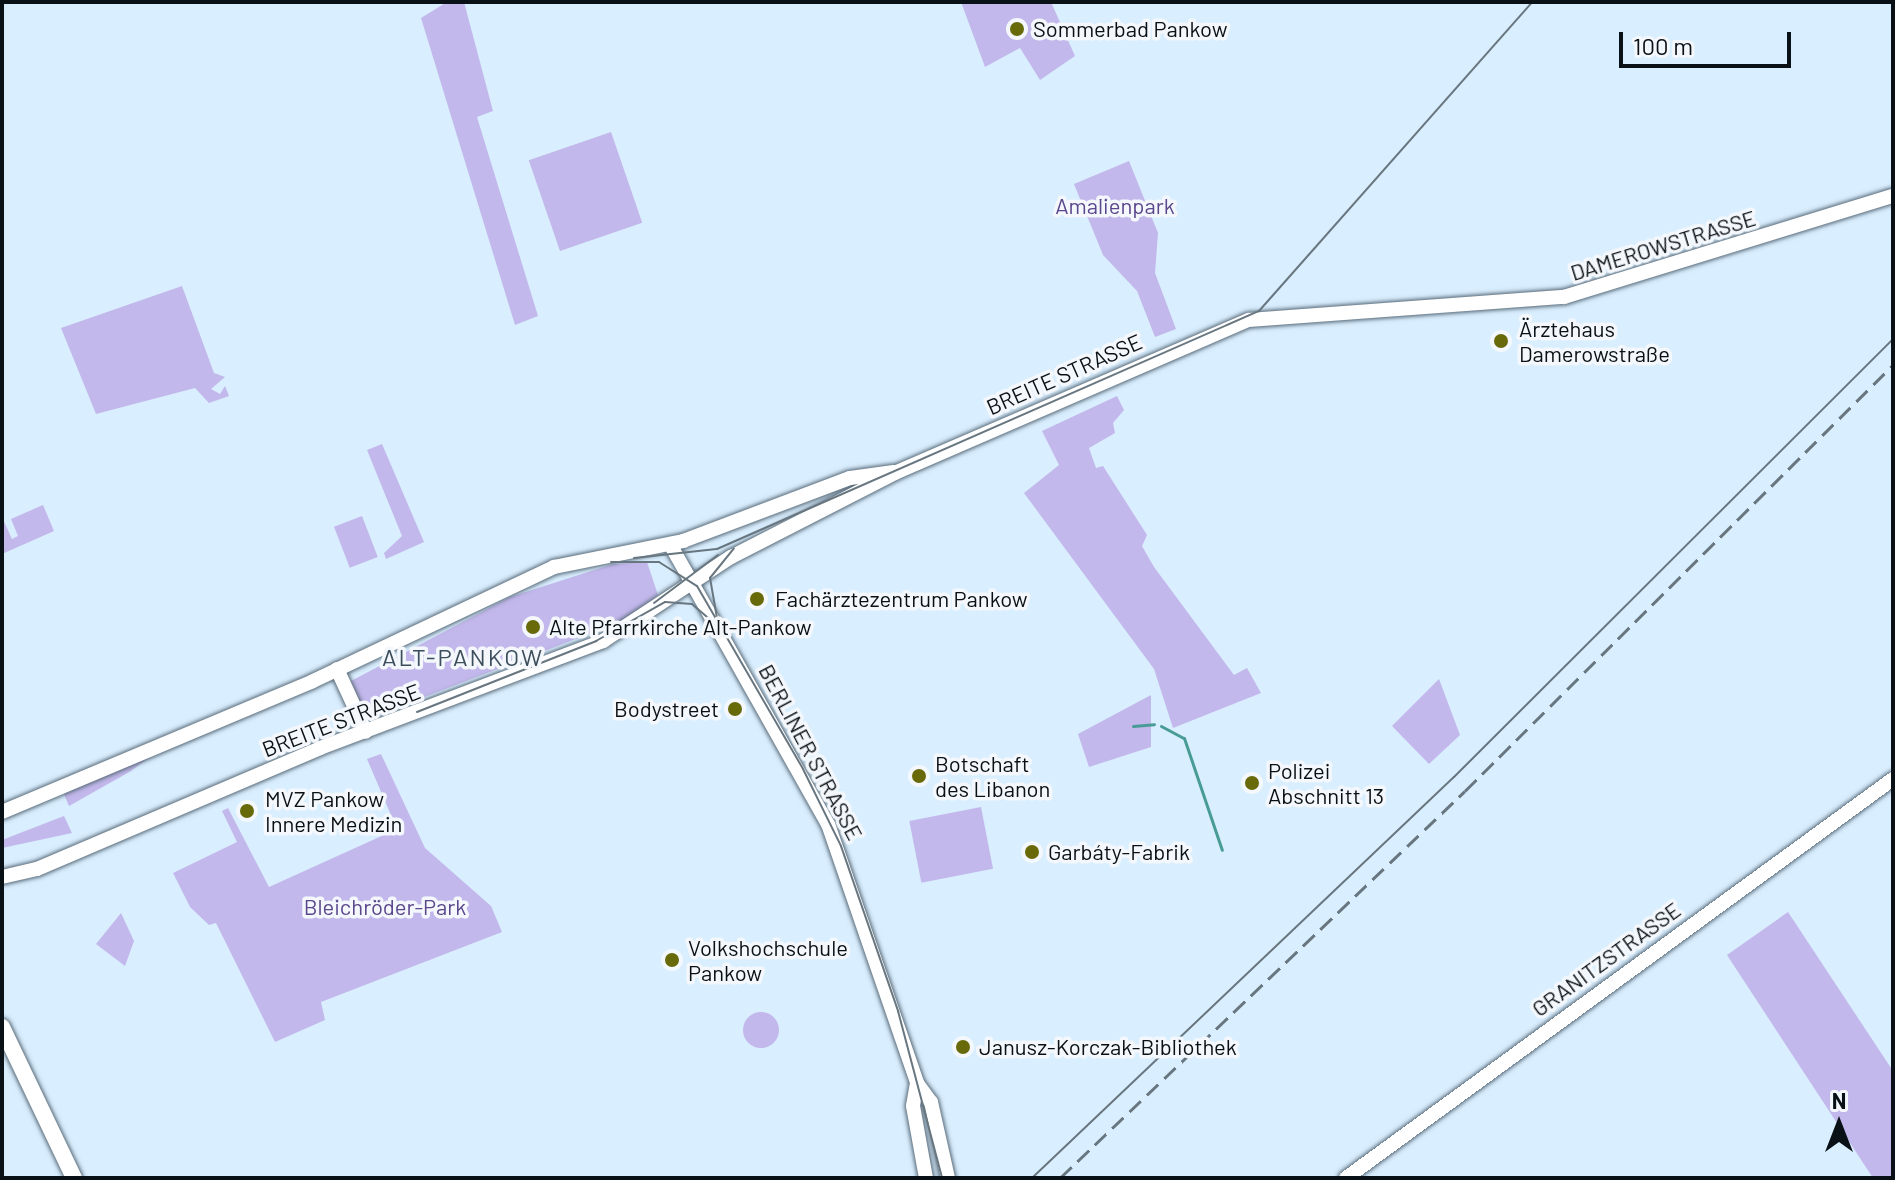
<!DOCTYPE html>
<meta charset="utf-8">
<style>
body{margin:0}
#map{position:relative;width:1895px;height:1180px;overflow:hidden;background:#d9eefe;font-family:Barlow,sans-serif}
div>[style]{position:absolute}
.green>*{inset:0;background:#c3b8ec;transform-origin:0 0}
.round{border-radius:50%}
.stream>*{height:3px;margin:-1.5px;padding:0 1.5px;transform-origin:1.5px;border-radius:1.5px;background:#499c96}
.roads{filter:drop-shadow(0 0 2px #596b7a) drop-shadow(0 0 2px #596b7a)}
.secondary>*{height:14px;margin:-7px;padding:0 7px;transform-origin:7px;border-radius:7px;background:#fff}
.primary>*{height:16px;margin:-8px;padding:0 8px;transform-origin:8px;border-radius:8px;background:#fff}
.tram>*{height:2px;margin:-1px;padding:0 1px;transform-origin:1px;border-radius:1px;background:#687680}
.rail>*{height:3px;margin-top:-1.5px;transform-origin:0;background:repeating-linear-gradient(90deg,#687680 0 16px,transparent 0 24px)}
.dots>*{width:22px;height:22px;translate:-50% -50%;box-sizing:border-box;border:4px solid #f4f8fc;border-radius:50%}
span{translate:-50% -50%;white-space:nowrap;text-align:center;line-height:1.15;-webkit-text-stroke:7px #f4f8fc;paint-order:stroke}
.poi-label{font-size:22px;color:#0a1116}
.left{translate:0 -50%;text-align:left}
.right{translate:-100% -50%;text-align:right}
.park-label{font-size:22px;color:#5b478c}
.street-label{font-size:22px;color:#0a1116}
.neighbourhood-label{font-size:24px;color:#3c4d5b;letter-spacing:2px}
.frame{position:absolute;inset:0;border:4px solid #0a1116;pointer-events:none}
.north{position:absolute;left:1799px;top:1084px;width:80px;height:80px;-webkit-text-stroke:6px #f4f8fc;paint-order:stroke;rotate:0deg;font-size:22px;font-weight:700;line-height:32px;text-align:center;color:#0a1116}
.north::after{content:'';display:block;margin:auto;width:28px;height:36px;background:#0a1116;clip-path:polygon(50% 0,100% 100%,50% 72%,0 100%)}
.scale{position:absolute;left:1619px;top:32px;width:172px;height:36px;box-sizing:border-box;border:4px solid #0a1116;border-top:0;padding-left:10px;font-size:24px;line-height:28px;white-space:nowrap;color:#0a1116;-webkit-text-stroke:6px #f4f8fc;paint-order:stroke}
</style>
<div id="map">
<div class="green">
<i style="clip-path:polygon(447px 2px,464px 2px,493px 111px,477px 117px,538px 316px,515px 325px,421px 18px)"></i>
<i style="clip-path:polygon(961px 2px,1051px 2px,1075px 56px,1040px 80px,1020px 48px,985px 67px)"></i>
<i style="left:611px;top:132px;width:96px;height:87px;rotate:71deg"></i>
<i style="clip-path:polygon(1129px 161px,1158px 233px,1155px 273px,1176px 329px,1155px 337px,1137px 291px,1103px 255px,1074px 184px)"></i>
<i style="clip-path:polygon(182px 286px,214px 373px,225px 377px,211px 389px,220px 394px,225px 386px,229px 396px,209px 403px,195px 388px,96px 414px,61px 328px)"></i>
<i style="clip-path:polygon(1117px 396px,1124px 410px,1113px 423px,1115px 433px,1089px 448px,1096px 468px,1103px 466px,1147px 535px,1142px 546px,1154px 567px,1234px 675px,1247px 668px,1261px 693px,1173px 728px,1154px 669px,1024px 493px,1059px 465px,1042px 431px)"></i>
<i style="clip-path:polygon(382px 444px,424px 542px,386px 559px,384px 553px,402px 536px,367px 450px)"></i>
<i style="clip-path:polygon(43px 505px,54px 531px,2px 554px,2px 517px,12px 539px,18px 536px,11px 519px)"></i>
<i style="left:362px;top:516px;width:44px;height:30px;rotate:69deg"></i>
<i style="clip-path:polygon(647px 562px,658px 595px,625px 620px,367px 719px,351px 681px,510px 597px,613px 564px)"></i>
<i style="clip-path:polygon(1439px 679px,1460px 735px,1429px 764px,1392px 726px)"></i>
<i style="clip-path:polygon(1151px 695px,1151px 747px,1089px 767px,1078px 734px)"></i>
<i style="clip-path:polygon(154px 754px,131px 771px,69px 806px,63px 792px)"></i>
<i style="clip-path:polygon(381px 754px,425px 848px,491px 906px,502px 932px,321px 1002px,325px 1020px,275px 1042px,216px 923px,209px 925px,190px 907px,173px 873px,237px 842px,222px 811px,228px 808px,269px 887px,397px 829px,367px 759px)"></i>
<i style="left:981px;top:807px;width:63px;height:73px;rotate:79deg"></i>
<i style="clip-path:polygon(64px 816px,72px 833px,2px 848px,2px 840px)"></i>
<i style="clip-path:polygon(1788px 912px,1891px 1068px,1893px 1178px,1873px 1178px,1727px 955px)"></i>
<i style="clip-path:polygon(121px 913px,134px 941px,125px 966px,96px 944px)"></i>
<i class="round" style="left:743px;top:1012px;width:36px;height:36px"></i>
</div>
<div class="stream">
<i style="left:1133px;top:726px;width:21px;rotate:-5deg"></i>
<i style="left:1161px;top:726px;width:26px;rotate:28deg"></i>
<i style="left:1184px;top:738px;width:118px;rotate:71.3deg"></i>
</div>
<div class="roads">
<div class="secondary">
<i style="left:670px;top:544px;width:322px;rotate:60.6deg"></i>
<i style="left:828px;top:824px;width:274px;rotate:71deg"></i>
<i style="left:917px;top:1083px;width:24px;rotate:54deg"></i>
<i style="left:931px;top:1102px;width:78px;rotate:77.4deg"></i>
<i style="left:337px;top:669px;width:69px;rotate:65.3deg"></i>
<i style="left:2px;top:812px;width:337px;rotate:-22.8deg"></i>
<i style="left:313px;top:681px;width:267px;rotate:-25.3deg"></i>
<i style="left:554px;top:567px;width:132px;rotate:-11.4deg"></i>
<i style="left:683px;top:541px;width:178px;rotate:-20.7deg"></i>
<i style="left:850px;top:478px;width:44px;rotate:-7.8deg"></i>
<i style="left:2px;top:877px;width:36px;rotate:-13deg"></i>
<i style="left:37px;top:869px;width:308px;rotate:-23.1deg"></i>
<i style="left:320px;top:748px;width:303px;rotate:-20.7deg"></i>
<i style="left:603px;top:641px;width:153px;rotate:-33.3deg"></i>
<i style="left:731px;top:557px;width:186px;rotate:-27.1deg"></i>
<i style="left:897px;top:472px;width:383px;rotate:-23.4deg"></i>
<i style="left:1249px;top:320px;width:316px;rotate:-4.2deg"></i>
<i style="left:1564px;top:297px;width:344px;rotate:-17.1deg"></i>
<i style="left:917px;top:1083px;width:23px;rotate:100deg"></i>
<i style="left:913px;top:1106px;width:73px;rotate:79.8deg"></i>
<i style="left:1346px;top:1178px;width:677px;rotate:-36.11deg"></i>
</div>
<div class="primary">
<i style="left:2px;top:1027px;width:167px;rotate:64.5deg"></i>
</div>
</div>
<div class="tram">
<i style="left:634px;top:558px;width:83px;rotate:-6.2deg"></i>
<i style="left:717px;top:549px;width:592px;rotate:-23.71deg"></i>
<i style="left:1259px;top:311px;width:412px;rotate:-48.5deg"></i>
<i style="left:611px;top:562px;width:48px"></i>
<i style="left:659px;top:562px;width:45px;rotate:32.3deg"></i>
<i style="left:697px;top:586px;width:211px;rotate:59.9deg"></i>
<i style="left:803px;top:769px;width:86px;rotate:63.7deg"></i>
<i style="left:841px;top:846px;width:175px;rotate:70.9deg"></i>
<i style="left:898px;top:1011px;width:173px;rotate:75.2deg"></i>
<i style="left:654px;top:603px;width:80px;rotate:-36.9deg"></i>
<i style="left:717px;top:618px;width:41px;rotate:-99.9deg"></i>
<i style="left:710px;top:578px;width:38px;rotate:-51deg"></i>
<i style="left:417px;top:712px;width:193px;rotate:-21.6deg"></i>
<i style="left:596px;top:641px;width:79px;rotate:-29.5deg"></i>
<i style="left:665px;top:602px;width:27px;rotate:4deg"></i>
<i style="left:692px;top:604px;width:28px;rotate:41deg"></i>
<i style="left:1032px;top:1178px;width:582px;rotate:-43.54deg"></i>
<i style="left:1454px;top:777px;width:620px;rotate:-44.93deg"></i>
</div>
<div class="rail">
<i style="left:1060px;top:1178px;width:560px;rotate:-43.7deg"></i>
<i style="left:1465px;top:791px;width:604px;rotate:-44.87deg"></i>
</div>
<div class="dots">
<i style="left:1017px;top:29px;background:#686a09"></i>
<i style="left:1501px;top:341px;background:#686a09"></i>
<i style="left:757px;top:599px;background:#686a09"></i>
<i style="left:533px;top:627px;background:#686a09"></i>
<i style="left:735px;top:709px;background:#686a09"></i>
<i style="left:919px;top:776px;background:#686a09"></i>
<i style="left:1252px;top:783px;background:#686a09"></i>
<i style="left:247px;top:811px;background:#686a09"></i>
<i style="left:1032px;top:852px;background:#686a09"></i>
<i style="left:672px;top:960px;background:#686a09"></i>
<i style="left:963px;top:1047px;background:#686a09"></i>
</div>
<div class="poi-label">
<span class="left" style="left:1033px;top:29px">Sommerbad Pankow</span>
<span class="left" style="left:1519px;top:341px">Ärztehaus<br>Damerowstraße</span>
<span class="left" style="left:775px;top:599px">Fachärztezentrum Pankow</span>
<span class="left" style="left:549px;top:627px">Alte Pfarrkirche Alt-Pankow</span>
<span class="right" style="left:719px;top:709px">Bodystreet</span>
<span class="left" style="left:935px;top:776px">Botschaft<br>des Libanon</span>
<span class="left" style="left:1268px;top:783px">Polizei<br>Abschnitt 13</span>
<span class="left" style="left:265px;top:811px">MVZ Pankow<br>Innere Medizin</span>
<span class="left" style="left:1048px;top:852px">Garbáty-Fabrik</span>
<span class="left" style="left:688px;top:960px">Volkshochschule<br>Pankow</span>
<span class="left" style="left:979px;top:1047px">Janusz-Korczak-Bibliothek</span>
</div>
<div class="park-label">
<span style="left:1115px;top:206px">Amalienpark</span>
<span style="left:385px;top:907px">Bleichröder-Park</span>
</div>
<div class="street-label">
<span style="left:1663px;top:245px;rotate:-17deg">DAMEROWSTRASSE</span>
<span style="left:1064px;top:374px;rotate:-24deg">BREITE STRASSE</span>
<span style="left:341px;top:720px;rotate:-21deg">BREITE STRASSE</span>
<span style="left:811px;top:752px;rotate:62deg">BERLINER STRASSE</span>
<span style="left:1606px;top:959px;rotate:-36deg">GRANITZSTRASSE</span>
</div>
<div class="neighbourhood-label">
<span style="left:463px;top:657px">ALT-PANKOW</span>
</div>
<div class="frame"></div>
<div class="north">N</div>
<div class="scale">100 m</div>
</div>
